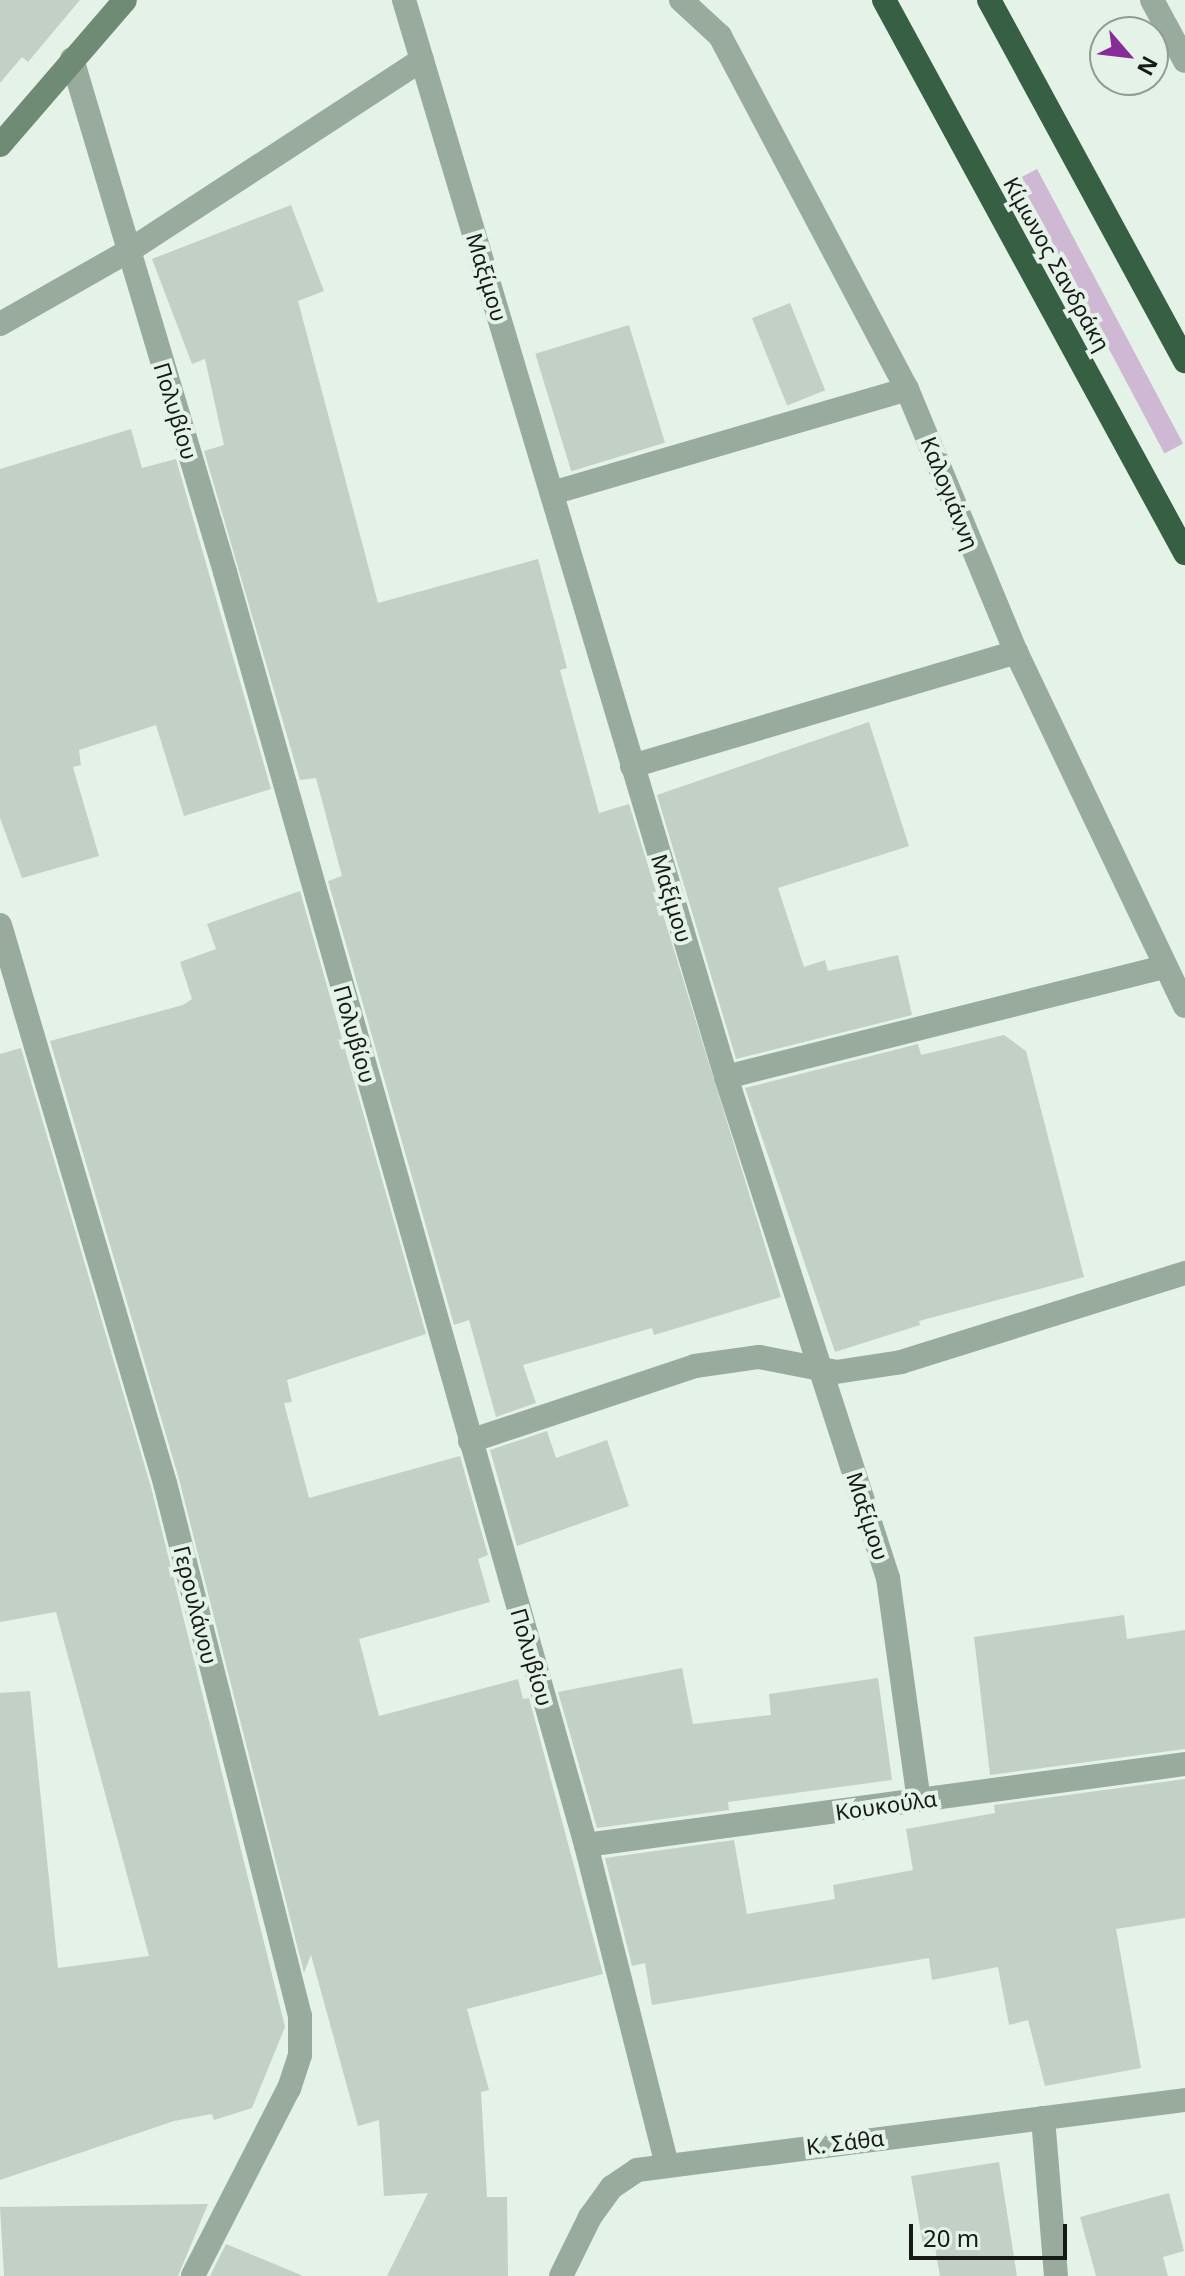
<!DOCTYPE html>
<meta charset="utf-8">
<style>
body{margin:0}
#map{position:relative;width:1185px;height:2276px;overflow:hidden;background:#e4f2e7;font-family:"Noto Sans",sans-serif}
div>[style]{position:absolute}
.green>*{inset:0;background:#cfb8d4;transform-origin:0 0}
.building>*{inset:0;background:#c3d0c6;transform-origin:0 0}
.street>*{height:24px;margin:-12px;padding:0 12px;transform-origin:12px;border-radius:12px;background:#98ab9d}
.secondary>*{height:24px;margin:-12px;padding:0 12px;transform-origin:12px;border-radius:12px;background:#6f8b76}
.highway>*{height:24px;margin:-12px;padding:0 12px;transform-origin:12px;border-radius:12px;background:#375f44}
span{translate:-50% -50%;white-space:nowrap;text-align:center;line-height:1.15;-webkit-text-stroke:8px #e4f2e7;paint-order:stroke}
.street-label{font-size:22px;color:#161b17}
.north{position:absolute;left:1089px;top:16px;width:80px;height:80px;box-sizing:border-box;background:#e4f2e7;border:2px solid #929c94;border-radius:50%;rotate:118deg;font-size:22px;font-weight:700;line-height:32px;text-align:center;color:#161b17}
.north::after{content:'';display:block;margin:auto;width:28px;height:36px;background:#872c98;clip-path:polygon(50% 0,100% 100%,50% 72%,0 100%)}
.scale{position:absolute;left:909px;top:2224px;width:158px;height:36px;box-sizing:border-box;border:4px solid #161b17;border-top:0;padding-left:10px;font-size:24px;line-height:28px;white-space:nowrap;color:#161b17;-webkit-text-stroke:6px #e4f2e7;paint-order:stroke}
</style>
<div id="map">
<div class="green">
<i style="left:1037px;top:169px;width:311px;height:21px;rotate:62deg"></i>
</div>
<div class="building">
<i style="clip-path:polygon(0 0,80px 0,28px 62px,22px 57px,0 83px)"></i>
<i style="clip-path:polygon(291px 205px,324px 291px,298px 301px,378px 603px,538px 559px,567px 668px,560px 670px,599px 813px,629px 804px,781px 1297px,654px 1335px,652px 1328px,523px 1365px,536px 1403px,496px 1417px,469px 1320px,454px 1325px,328px 881px,342px 876px,316px 778px,300px 780px,204px 451px,224px 445px,205px 359px,192px 364px,152px 259px)"></i>
<i style="left:790px;top:303px;width:94px;height:41px;rotate:68deg"></i>
<i style="left:629px;top:325px;width:123px;height:98px;rotate:73deg"></i>
<i style="clip-path:polygon(131px 429px,142px 468px,176px 459px,271px 789px,184px 816px,156px 725px,79px 750px,81px 765px,73px 767px,99px 856px,22px 878px,0 818px,0 469px)"></i>
<i style="clip-path:polygon(869px 722px,909px 846px,778px 888px,804px 967px,825px 960px,828px 971px,898px 955px,912px 1015px,736px 1059px,657px 795px)"></i>
<i style="clip-path:polygon(300px 891px,426px 1334px,287px 1380px,292px 1402px,284px 1403px,309px 1498px,460px 1456px,488px 1555px,478px 1559px,490px 1602px,359px 1639px,379px 1716px,518px 1679px,523px 1699px,529px 1698px,603px 1974px,467px 2009px,489px 2090px,481px 2092px,487px 2197px,507px 2197px,508px 2276px,387px 2276px,428px 2193px,384px 2196px,379px 2120px,358px 2126px,311px 1955px,304px 1973px,179px 1479px,50px 1041px,183px 1005px,192px 999px,180px 962px,216px 949px,207px 924px)"></i>
<i style="clip-path:polygon(1004px 1035px,1026px 1051px,1084px 1277px,919px 1321px,920px 1325px,835px 1352px,745px 1088px,918px 1044px,921px 1055px)"></i>
<i style="clip-path:polygon(21px 1048px,151px 1487px,285px 2027px,252px 2108px,214px 2120px,212px 2114px,174px 2121px,0 2180px,0 1693px,30px 1691px,58px 1968px,149px 1956px,56px 1612px,0 1622px,0 1054px)"></i>
<i style="clip-path:polygon(547px 1431px,556px 1458px,607px 1440px,629px 1506px,517px 1546px,490px 1450px)"></i>
<i style="clip-path:polygon(1124px 1615px,1127px 1639px,1185px 1630px,1185px 1749px,990px 1775px,974px 1637px)"></i>
<i style="clip-path:polygon(682px 1668px,693px 1724px,771px 1715px,769px 1694px,878px 1678px,892px 1780px,728px 1802px,729px 1810px,597px 1828px,558px 1692px)"></i>
<i style="clip-path:polygon(1185px 1779px,1185px 1918px,1116px 1929px,1141px 2068px,1045px 2086px,1028px 2020px,1009px 2025px,998px 1967px,932px 1980px,929px 1958px,652px 2005px,645px 1963px,632px 1966px,605px 1858px,734px 1840px,747px 1914px,835px 1899px,833px 1885px,913px 1870px,906px 1829px,995px 1813px,994px 1805px)"></i>
<i style="clip-path:polygon(999px 2162px,1017px 2276px,940px 2276px,935px 2248px,924px 2250px,911px 2176px)"></i>
<i style="clip-path:polygon(1169px 2193px,1184px 2251px,1163px 2257px,1168px 2276px,1096px 2276px,1080px 2217px)"></i>
<i style="clip-path:polygon(208px 2204px,178px 2276px,4px 2276px,0 2207px)"></i>
<i style="clip-path:polygon(226px 2244px,301px 2275px,301px 2276px,210px 2276px)"></i>
</div>
<div class="street">
<i style="left:404px;top:0;width:1124px;rotate:73.35deg"></i>
<i style="left:726px;top:1077px;width:527px;rotate:72.08deg"></i>
<i style="left:888px;top:1578px;width:224px;rotate:82.1deg"></i>
<i style="left:681px;top:0;width:53px;rotate:42.7deg"></i>
<i style="left:720px;top:36px;width:399px;rotate:62.1deg"></i>
<i style="left:907px;top:389px;width:285px;rotate:67.5deg"></i>
<i style="left:1016px;top:652px;width:392px;rotate:64.5deg"></i>
<i style="left:1152px;top:0;width:69px;rotate:61.6deg"></i>
<i style="left:72px;top:59px;width:535px;rotate:73.39deg"></i>
<i style="left:225px;top:572px;width:1323px;rotate:74.17deg"></i>
<i style="left:586px;top:1845px;width:329px;rotate:75.8deg"></i>
<i style="left:0;top:324px;width:146px;rotate:-29.6deg"></i>
<i style="left:127px;top:252px;width:352px;rotate:-33.1deg"></i>
<i style="left:552px;top:493px;width:370px;rotate:-16.3deg"></i>
<i style="left:632px;top:766px;width:401px;rotate:-16.5deg"></i>
<i style="left:0;top:925px;width:582px;rotate:73.53deg"></i>
<i style="left:165px;top:1483px;width:550px;rotate:75.79deg"></i>
<i style="left:300px;top:2016px;width:39px;rotate:90deg"></i>
<i style="left:300px;top:2055px;width:35px;rotate:108deg"></i>
<i style="left:289px;top:2088px;width:211px;rotate:117.1deg"></i>
<i style="left:726px;top:1077px;width:453px;rotate:-14.1deg"></i>
<i style="left:470px;top:1441px;width:237px;rotate:-18.4deg"></i>
<i style="left:695px;top:1366px;width:65px;rotate:-8deg"></i>
<i style="left:759px;top:1357px;width:78px;rotate:11deg"></i>
<i style="left:836px;top:1372px;width:66px;rotate:-8.7deg"></i>
<i style="left:901px;top:1362px;width:298px;rotate:-17.4deg"></i>
<i style="left:586px;top:1845px;width:604px;rotate:-7.7deg"></i>
<i style="left:1043px;top:2118px;width:159px;rotate:85.3deg"></i>
<i style="left:561px;top:2276px;width:66px;rotate:-63.8deg"></i>
<i style="left:590px;top:2217px;width:37px;rotate:-54deg"></i>
<i style="left:612px;top:2187px;width:30px;rotate:-34deg"></i>
<i style="left:637px;top:2170px;width:552px;rotate:-7.28deg"></i>
</div>
<div class="secondary">
<i style="left:0;top:145px;width:191px;rotate:-49.2deg"></i>
</div>
<div class="highway">
<i style="left:884px;top:0;width:630px;rotate:61.44deg"></i>
<i style="left:989px;top:0;width:411px;rotate:61.5deg"></i>
</div>
<div class="street-label">
<span style="left:1057px;top:264px;rotate:61deg">Κίμωνος Σανδράκη</span>
<span style="left:487px;top:277px;rotate:73deg">Μαξίμου</span>
<span style="left:176px;top:411px;rotate:73deg">Πολυβίου</span>
<span style="left:950px;top:493px;rotate:68deg">Καλογιάννη</span>
<span style="left:672px;top:898px;rotate:73deg">Μαξίμου</span>
<span style="left:355px;top:1034px;rotate:74deg">Πολυβίου</span>
<span style="left:868px;top:1516px;rotate:72deg">Μαξίμου</span>
<span style="left:196px;top:1605px;rotate:76deg">Γερουλάνου</span>
<span style="left:532px;top:1657px;rotate:74deg">Πολυβίου</span>
<span style="left:886px;top:1805px;rotate:-8deg">Κουκούλα</span>
<span style="left:845px;top:2142px;rotate:-7deg">Κ. Σάθα</span>
</div>
<div class="north">N</div>
<div class="scale">20 m</div>
</div>
